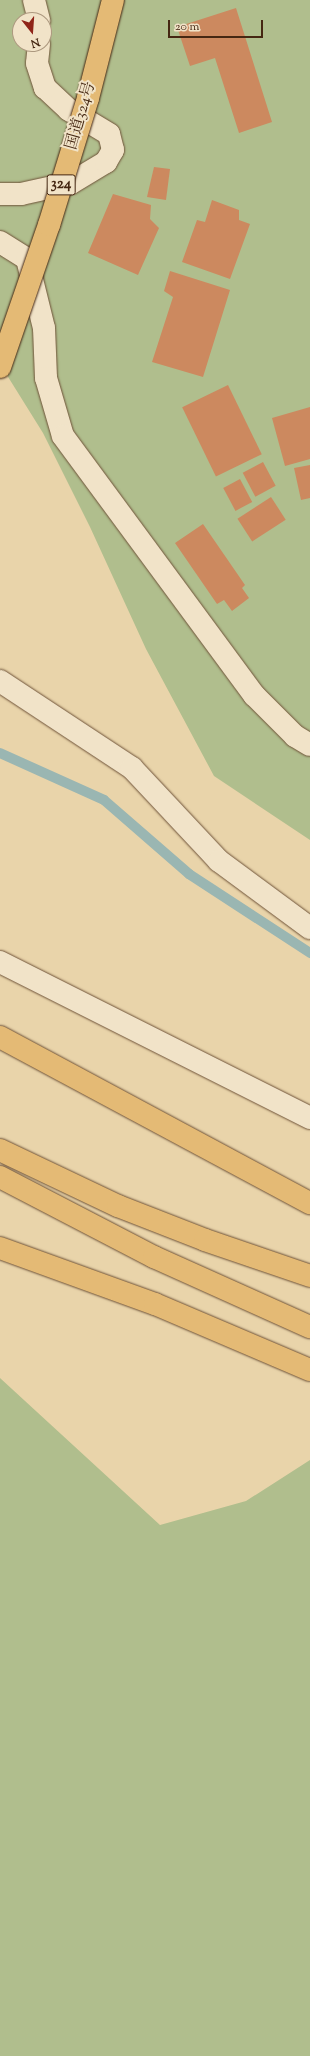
<!DOCTYPE html>
<meta charset="utf-8">
<style>
body{margin:0}
#map{position:relative;width:310px;height:2056px;overflow:hidden;background:#e9d4aa;font-family:"Sorts Mill Goudy","Noto Serif JP",serif}
div>[style]{position:absolute}
.green>*{inset:0;background:#b0be8d}
.stream>*{height:10px;margin:-5px;padding:0 5px;transform-origin:5px;border-radius:5px;background:#9ab6b2}
.building>*{inset:0;background:#cc895f;transform-origin:0 0}
.roads{filter:drop-shadow(0 0 1px #6e5238) drop-shadow(0 0 1px #6e5238)}
.street>*{height:22px;margin:-11px;padding:0 11px;transform-origin:11px;border-radius:11px;background:#f1e3c8}
.secondary>*{height:22px;margin:-11px;padding:0 11px;transform-origin:11px;border-radius:11px;background:#f1e3c8}
.highway>*{height:22px;margin:-11px;padding:0 11px;transform-origin:11px;border-radius:11px;background:#e4ba75}
.bridges{filter:drop-shadow(0 0 1px #452712) drop-shadow(0 0 1px #452712)}
.highway-bridge>*{height:22px;margin:-11px;padding:0 11px;transform-origin:11px;border-radius:11px;background:#e4ba75}
span{translate:-50% -50%;white-space:nowrap;text-align:center;line-height:1.15;-webkit-text-stroke:4px #f1e3c8;paint-order:stroke}
.shield-label span{padding:1px 3px;background:#f1e3c8;border:1px solid;border-radius:3px;-webkit-text-stroke-width:0}
.shield-label{font-size:15px;color:#452712;font-weight:700}
.street-label{font-size:16px;color:#452712}
.north{position:absolute;left:12px;top:12px;width:40px;height:40px;box-sizing:border-box;background:#f1e3c8;border:1px solid #ac987f;border-radius:50%;rotate:163deg;font-size:11px;font-weight:700;line-height:16px;text-align:center;color:#452712}
.north::after{content:'';display:block;margin:auto;width:14px;height:18px;background:#8f2418;clip-path:polygon(50% 0,100% 100%,50% 72%,0 100%)}
.scale{position:absolute;left:168px;top:20px;width:95px;height:18px;box-sizing:border-box;border:2px solid #452712;border-top:0;padding-left:5px;font-size:12px;line-height:14px;white-space:nowrap;color:#452712;-webkit-text-stroke:3px #f1e3c8;paint-order:stroke}
</style>
<div id="map">
<div class="green">
<i style="clip-path:polygon(evenodd,0 0,310px 0,310px 840px,214px 776px,146px 649px,90px 527px,43px 433px,0 364px,0 0,20px 20px,44px 20px,44px 44px,20px 44px,20px 20px)"></i>
<i style="clip-path:polygon(0 1378px,160px 1525px,246px 1501px,310px 1460px,310px 2056px,0 2056px)"></i>
</div>
<div class="stream">
<i style="left:0;top:753px;width:114px;rotate:24.3deg"></i>
<i style="left:104px;top:800px;width:113px;rotate:41deg"></i>
<i style="left:189px;top:874px;width:145px;rotate:33.1deg"></i>
</div>
<div class="building">
<i style="clip-path:polygon(236px 8px,272px 122px,239px 133px,215px 58px,190px 66px,177px 27px)"></i>
<i style="clip-path:polygon(154px 167px,170px 169px,166px 200px,147px 197px)"></i>
<i style="clip-path:polygon(113px 194px,151px 205px,150px 219px,159px 228px,138px 275px,88px 253px)"></i>
<i style="clip-path:polygon(212px 200px,239px 210px,239px 220px,250px 224px,230px 279px,182px 262px,197px 220px,205px 222px)"></i>
<i style="clip-path:polygon(170px 271px,230px 290px,203px 377px,152px 362px,173px 297px,164px 291px)"></i>
<i style="left:228px;top:385px;width:77px;height:51px;rotate:64deg"></i>
<i style="clip-path:polygon(310px 407px,310px 459px,285px 466px,272px 418px)"></i>
<i style="left:263px;top:462px;width:27px;height:23px;rotate:62deg"></i>
<i style="clip-path:polygon(310px 465px,310px 498px,301px 500px,294px 468px)"></i>
<i style="left:240px;top:479px;width:26px;height:19px;rotate:62deg"></i>
<i style="left:271px;top:497px;width:27px;height:40px;rotate:57deg"></i>
<i style="clip-path:polygon(203px 524px,245px 585px,242px 588px,249px 598px,232px 611px,224px 600px,217px 604px,175px 543px)"></i>
</div>
<div class="roads">
<div class="street">
<i style="left:34px;top:0;width:21px;rotate:76deg"></i>
<i style="left:0;top:194px;width:21px"></i>
<i style="left:21px;top:194px;width:51px;rotate:-12.4deg"></i>
<i style="left:71px;top:183px;width:41px;rotate:-31deg"></i>
<i style="left:106px;top:162px;width:14px;rotate:-60deg"></i>
<i style="left:113px;top:150px;width:16px;rotate:-104deg"></i>
<i style="left:109px;top:134px;width:47px;rotate:-149deg"></i>
<i style="left:69px;top:110px;width:33px;rotate:-137deg"></i>
<i style="left:45px;top:88px;width:26px;rotate:-108deg"></i>
<i style="left:37px;top:63px;width:19px;rotate:-84deg"></i>
<i style="left:0;top:242px;width:32px;rotate:32deg"></i>
<i style="left:27px;top:259px;width:71px;rotate:76.2deg"></i>
<i style="left:44px;top:328px;width:50px;rotate:87.7deg"></i>
<i style="left:46px;top:378px;width:60px;rotate:73.7deg"></i>
<i style="left:63px;top:436px;width:322px;rotate:53.6deg"></i>
<i style="left:254px;top:695px;width:58px;rotate:45deg"></i>
<i style="left:295px;top:736px;width:17px;rotate:31deg"></i>
<i style="left:0;top:681px;width:158px;rotate:33.4deg"></i>
<i style="left:132px;top:768px;width:127px;rotate:46.9deg"></i>
<i style="left:219px;top:861px;width:113px;rotate:36.4deg"></i>
</div>
<div class="secondary">
<i style="left:0;top:962px;width:347px;rotate:26.7deg"></i>
</div>
<div class="highway">
<i style="left:0;top:1037px;width:352px;rotate:28.2deg"></i>
<i style="left:0;top:1150px;width:131px;rotate:25.4deg"></i>
<i style="left:118px;top:1206px;width:93px;rotate:21.3deg"></i>
<i style="left:205px;top:1240px;width:111px;rotate:18.9deg"></i>
<i style="left:0;top:1177px;width:174px;rotate:27.5deg"></i>
<i style="left:154px;top:1257px;width:171px;rotate:24.2deg"></i>
<i style="left:0;top:1248px;width:165px;rotate:19.9deg"></i>
<i style="left:155px;top:1304px;width:168px;rotate:23.1deg"></i>
</div>
</div>
<div class="bridges">
<div class="highway-bridge">
<i style="left:0;top:367px;width:150px;rotate:-71deg"></i>
<i style="left:49px;top:225px;width:133px;rotate:-72.9deg"></i>
<i style="left:88px;top:98px;width:101px;rotate:-75.7deg"></i>
</div>
</div>
<div class="shield-label">
<span style="left:61px;top:185px">324</span>
</div>
<div class="street-label">
<span style="left:82px;top:116px;rotate:-74deg">国道324号</span>
</div>
<div class="north">N</div>
<div class="scale">20 m</div>
</div>
